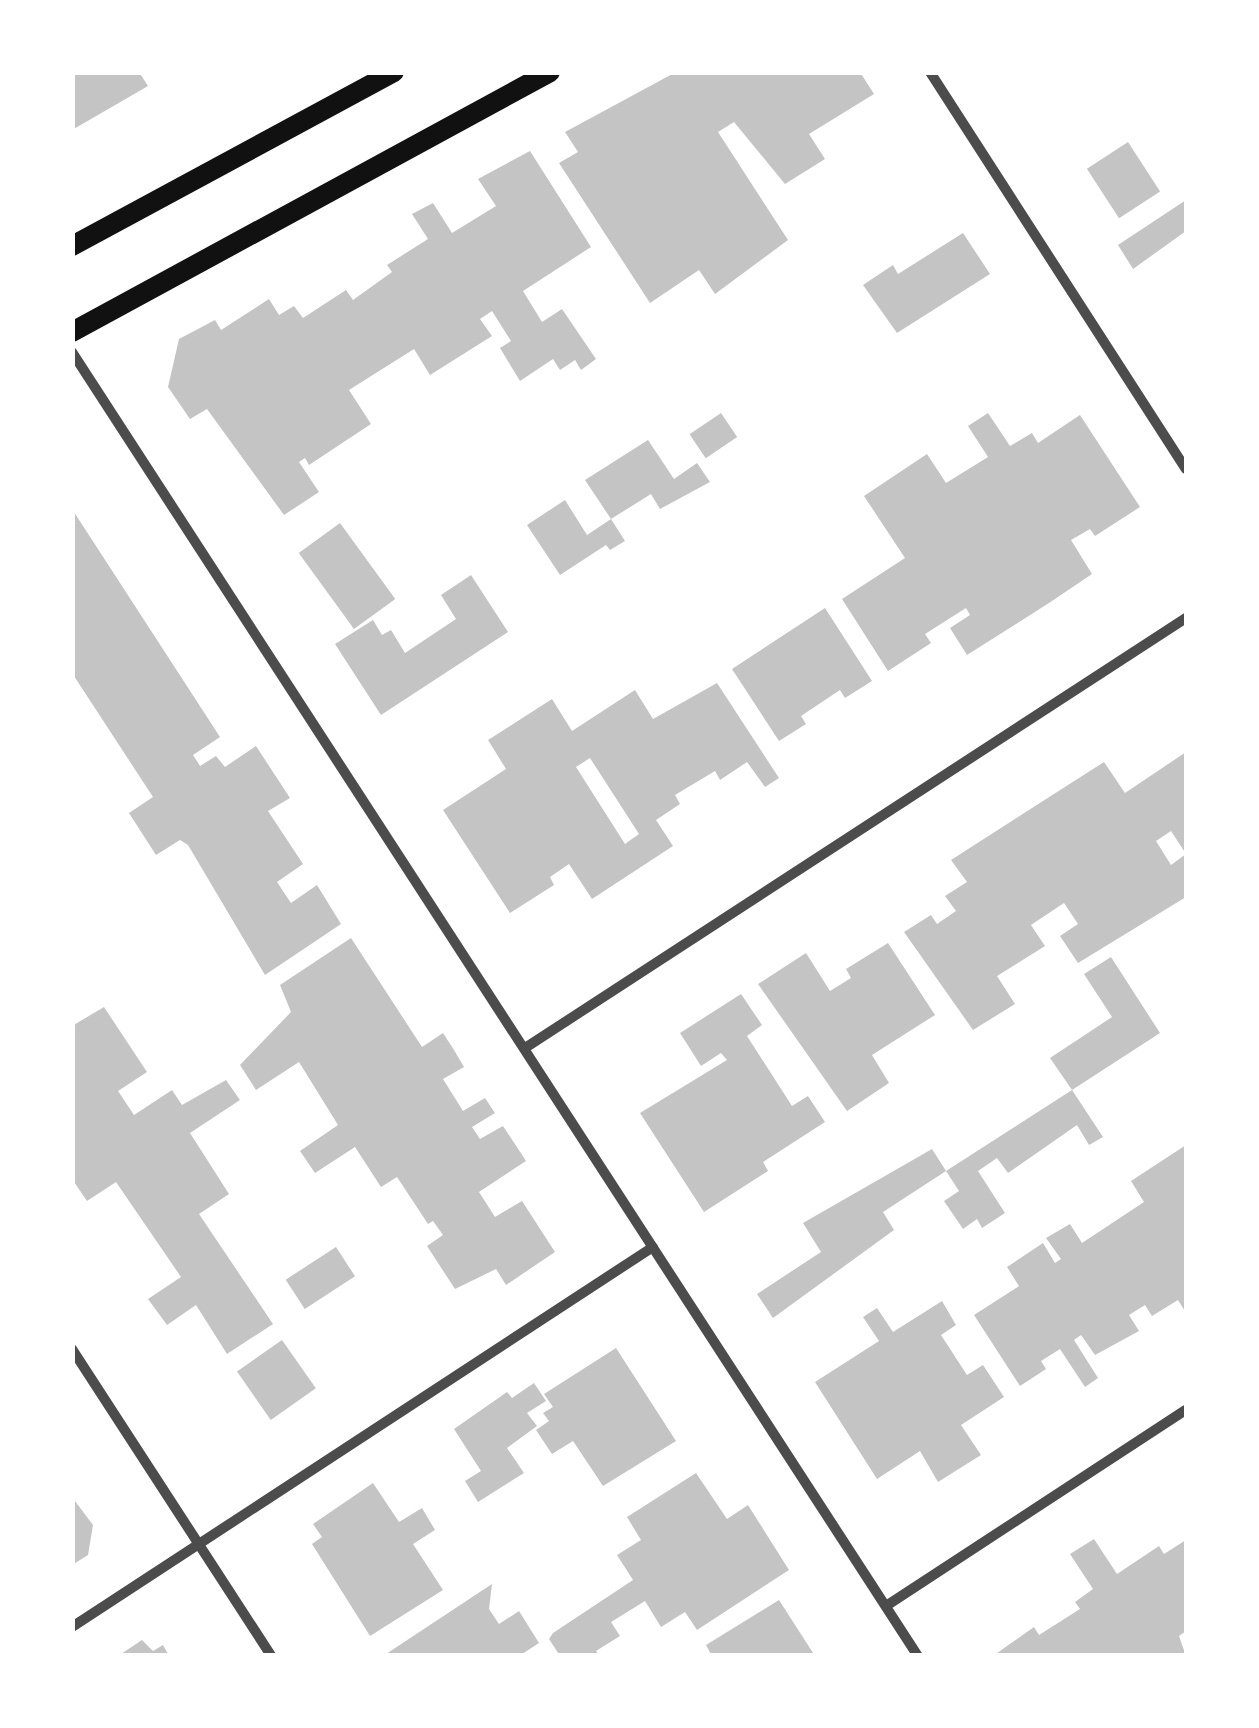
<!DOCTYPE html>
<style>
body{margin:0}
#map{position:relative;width:1259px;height:1728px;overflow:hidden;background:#fff;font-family:"Space Grotesk",sans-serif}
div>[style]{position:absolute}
.building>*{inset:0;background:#c4c4c4;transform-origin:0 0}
.minor>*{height:10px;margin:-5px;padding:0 5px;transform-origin:5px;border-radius:5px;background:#4c4c4c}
.secondary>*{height:20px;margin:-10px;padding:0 10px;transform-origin:10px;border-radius:10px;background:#111}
span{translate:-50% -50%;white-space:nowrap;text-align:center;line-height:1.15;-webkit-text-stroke:10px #fff;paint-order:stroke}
.frame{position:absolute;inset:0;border:75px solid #fff;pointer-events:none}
</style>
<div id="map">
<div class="building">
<i style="clip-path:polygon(72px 72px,139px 72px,148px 86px,72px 130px)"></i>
<i style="clip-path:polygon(676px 72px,860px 72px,874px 94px,809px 134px,825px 159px,785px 184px,734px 122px,718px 132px,788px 240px,715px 294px,699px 270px,650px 303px,559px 163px,578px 152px,565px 132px)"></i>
<i style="left:1128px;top:142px;width:59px;height:49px;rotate:57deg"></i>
<i style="clip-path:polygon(530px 151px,591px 247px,523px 291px,542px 322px,562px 309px,596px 359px,581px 370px,575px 360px,560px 370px,553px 359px,520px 381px,500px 348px,511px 341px,492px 311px,480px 319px,492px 336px,430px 375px,414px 349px,349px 390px,371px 424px,309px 465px,305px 458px,299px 462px,319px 492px,284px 515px,207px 409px,190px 419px,168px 387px,179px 339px,215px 320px,221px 330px,269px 299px,279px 315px,294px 306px,303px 318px,346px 290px,353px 300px,392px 272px,387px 265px,428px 239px,412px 214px,433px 203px,452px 233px,496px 206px,478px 179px)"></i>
<i style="clip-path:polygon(1186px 200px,1186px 231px,1133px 269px,1118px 245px)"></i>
<i style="clip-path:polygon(963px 233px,990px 274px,897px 333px,863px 285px,893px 265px,898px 274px)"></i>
<i style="left:721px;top:413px;width:29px;height:38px;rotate:56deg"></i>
<i style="clip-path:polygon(988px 413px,1010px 446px,1032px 433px,1038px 443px,1080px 415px,1140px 507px,1095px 536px,1090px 529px,1071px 540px,1092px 574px,1049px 603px,967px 655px,950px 628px,970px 615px,966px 608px,925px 634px,931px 643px,888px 671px,842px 599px,905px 558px,864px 496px,927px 454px,946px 483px,988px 457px,968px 426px)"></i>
<i style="clip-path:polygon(648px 440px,674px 479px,697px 463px,710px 482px,660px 509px,651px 494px,611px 519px,625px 541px,610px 550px,606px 545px,560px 575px,527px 525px,565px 500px,587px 535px,611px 519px,585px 480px)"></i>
<i style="clip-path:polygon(72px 509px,220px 737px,193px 755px,200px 766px,216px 756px,225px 767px,256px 746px,290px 798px,268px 811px,303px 864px,277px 882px,291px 903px,317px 885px,341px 924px,265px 975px,188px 845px,180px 840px,156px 855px,129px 813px,153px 797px,72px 673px)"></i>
<i style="left:340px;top:523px;width:94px;height:51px;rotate:54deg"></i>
<i style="clip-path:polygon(471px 575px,508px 632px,381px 715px,335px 644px,373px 620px,382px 635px,391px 630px,405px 653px,456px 619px,441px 595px)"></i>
<i style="clip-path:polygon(825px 608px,872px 681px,845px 698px,840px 690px,801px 716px,806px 724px,779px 741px,732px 669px)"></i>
<i style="clip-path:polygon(evenodd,717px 683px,779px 778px,765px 787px,747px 762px,720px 780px,715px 771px,675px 795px,680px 804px,656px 820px,673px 846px,592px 899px,569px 864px,550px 877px,554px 885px,510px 913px,443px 810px,506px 769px,488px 740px,552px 699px,572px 731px,635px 690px,653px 719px,717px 683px,590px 758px,639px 834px,625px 844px,576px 767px,590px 758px)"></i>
<i style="clip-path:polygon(evenodd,1186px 752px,1186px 897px,1078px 963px,1060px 936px,1078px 924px,1064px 903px,1031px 925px,1045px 946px,997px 976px,1015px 1004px,973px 1030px,904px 932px,931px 915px,937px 924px,956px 911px,945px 896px,967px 882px,951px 860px,1104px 762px,1125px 793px,1186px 752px,1171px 831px,1186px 854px,1171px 865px,1156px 841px,1171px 831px)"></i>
<i style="clip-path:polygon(351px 938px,422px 1047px,443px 1033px,454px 1050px,464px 1067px,443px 1079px,463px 1111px,485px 1098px,495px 1113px,472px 1127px,480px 1139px,503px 1126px,526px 1161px,479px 1192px,495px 1217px,522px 1201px,555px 1252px,506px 1285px,496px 1269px,455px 1289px,427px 1246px,443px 1235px,433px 1221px,428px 1224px,397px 1177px,381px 1187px,355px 1147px,315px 1173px,300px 1151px,338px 1125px,299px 1062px,256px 1090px,240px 1065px,291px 1012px,280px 985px)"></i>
<i style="clip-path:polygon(888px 943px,935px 1015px,872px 1055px,889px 1083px,847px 1111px,758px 984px,806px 953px,830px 991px,851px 978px,846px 969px)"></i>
<i style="clip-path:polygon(1111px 957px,1160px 1033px,1072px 1090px,1050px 1058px,1112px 1017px,1084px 974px)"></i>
<i style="clip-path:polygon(741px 994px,762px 1025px,747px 1036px,792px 1106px,808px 1096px,825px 1122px,763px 1162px,768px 1171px,704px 1212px,640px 1113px,727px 1060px,721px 1053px,701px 1066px,680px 1033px)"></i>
<i style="clip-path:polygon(104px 1007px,147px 1072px,118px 1091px,134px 1115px,172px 1090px,182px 1105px,226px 1080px,240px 1100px,190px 1133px,229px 1194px,199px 1214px,273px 1324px,227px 1354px,196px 1305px,167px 1325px,148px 1299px,181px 1277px,116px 1182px,87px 1201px,72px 1179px,72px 1026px)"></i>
<i style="clip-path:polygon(1072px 1090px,1103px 1137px,1089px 1145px,1077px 1125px,1008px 1173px,997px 1158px,978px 1171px,1005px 1213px,982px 1228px,977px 1219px,963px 1229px,944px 1201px,959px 1191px,946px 1171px)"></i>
<i style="clip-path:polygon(1186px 1145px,1186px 1313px,1178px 1300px,1152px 1316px,1145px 1305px,1129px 1315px,1139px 1331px,1095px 1355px,1081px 1335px,1074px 1340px,1098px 1378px,1085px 1387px,1060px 1349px,1041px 1361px,1046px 1369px,1020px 1386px,974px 1315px,1019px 1286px,1007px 1267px,1043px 1243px,1055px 1263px,1061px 1259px,1046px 1238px,1070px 1224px,1082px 1243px,1144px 1202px,1131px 1181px)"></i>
<i style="clip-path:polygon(932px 1149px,946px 1171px,883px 1212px,894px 1230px,773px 1318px,757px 1294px,821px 1252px,803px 1223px)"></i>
<i style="left:336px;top:1247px;width:35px;height:60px;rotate:57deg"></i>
<i style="clip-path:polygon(942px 1301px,956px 1325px,941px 1335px,967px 1375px,983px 1365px,1004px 1397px,961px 1425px,981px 1455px,938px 1482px,920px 1451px,877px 1479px,815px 1382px,879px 1341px,863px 1317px,877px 1308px,893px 1332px)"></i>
<i style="left:282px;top:1340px;width:59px;height:55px;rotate:55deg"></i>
<i style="clip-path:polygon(616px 1348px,676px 1441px,603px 1486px,573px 1441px,552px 1454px,536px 1430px,549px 1421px,543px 1413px,553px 1407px,544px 1394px)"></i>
<i style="clip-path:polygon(534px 1383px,546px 1401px,527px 1413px,537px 1426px,507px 1448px,524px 1473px,478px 1502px,465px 1481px,481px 1471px,454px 1429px,507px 1392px,512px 1398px)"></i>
<i style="clip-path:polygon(696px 1473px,727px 1519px,748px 1505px,789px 1570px,697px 1630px,685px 1612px,661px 1627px,645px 1601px,611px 1622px,620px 1636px,596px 1651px,600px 1656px,560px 1656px,549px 1639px,553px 1633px,633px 1580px,617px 1555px,641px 1540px,627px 1517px)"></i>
<i style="clip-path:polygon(373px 1483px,399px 1522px,422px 1508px,435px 1530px,413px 1544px,443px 1590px,370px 1636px,312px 1544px,322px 1537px,313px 1524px)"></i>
<i style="clip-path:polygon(75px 1501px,93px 1525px,88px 1555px,72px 1565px)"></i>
<i style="clip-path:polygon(1094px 1539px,1117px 1574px,1159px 1546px,1164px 1554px,1186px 1540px,1186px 1631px,1179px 1636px,1186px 1656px,993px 1656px,1034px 1627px,1039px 1635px,1080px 1609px,1075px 1602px,1093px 1589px,1070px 1554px)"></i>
<i style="clip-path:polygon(492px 1584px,489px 1609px,499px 1624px,519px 1611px,539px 1643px,519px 1656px,383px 1656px)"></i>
<i style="clip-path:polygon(779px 1600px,815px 1656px,712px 1656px,706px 1645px)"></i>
<i style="clip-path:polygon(142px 1640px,153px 1651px,163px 1645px,169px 1656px,118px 1656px)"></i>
</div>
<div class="minor">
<i style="left:930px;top:72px;width:472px;rotate:57.2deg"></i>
<i style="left:72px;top:352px;width:1554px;rotate:57.03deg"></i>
<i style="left:525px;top:1048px;width:789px;rotate:-33.05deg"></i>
<i style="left:72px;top:1349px;width:366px;rotate:57deg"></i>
<i style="left:886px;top:1606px;width:358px;rotate:-33.2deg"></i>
<i style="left:72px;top:1627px;width:694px;rotate:-33.19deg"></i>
</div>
<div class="secondary">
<i style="left:72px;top:246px;width:366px;rotate:-28.4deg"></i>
<i style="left:72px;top:332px;width:544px;rotate:-28.54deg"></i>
</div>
<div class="frame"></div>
</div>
